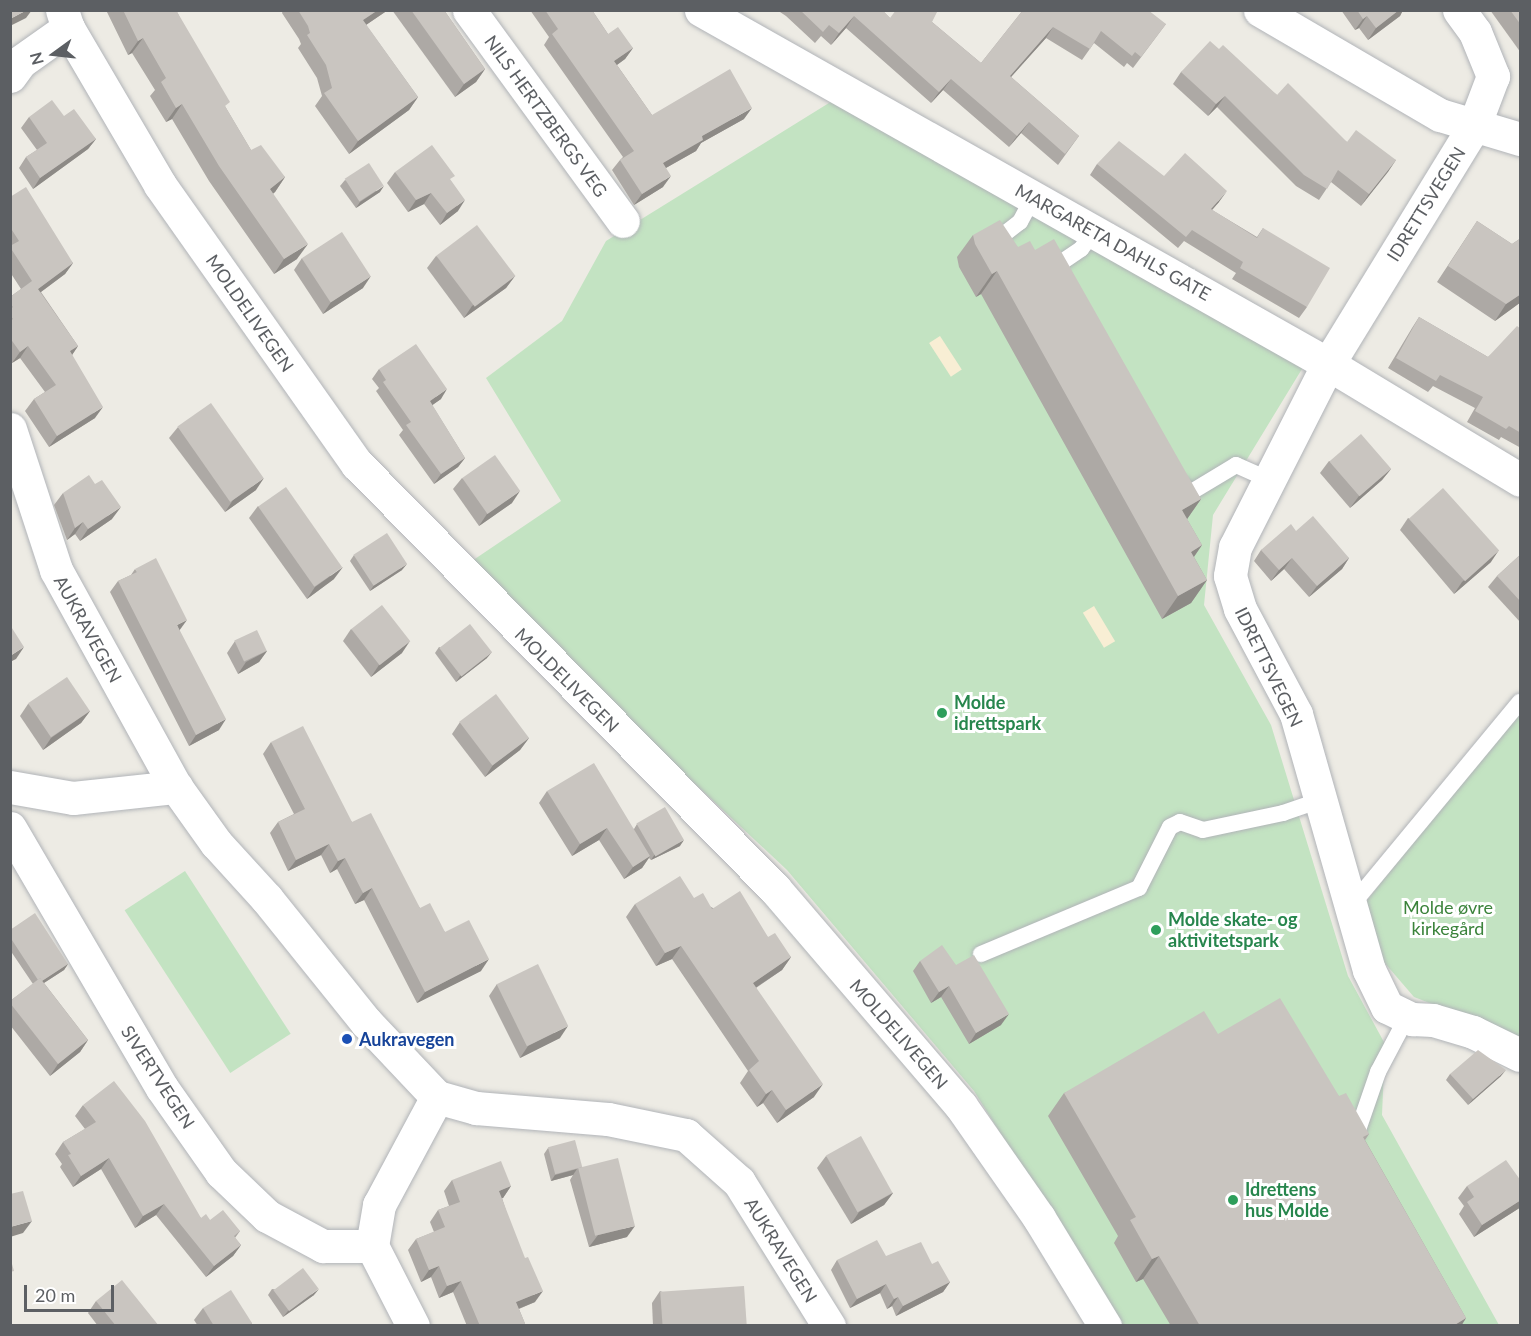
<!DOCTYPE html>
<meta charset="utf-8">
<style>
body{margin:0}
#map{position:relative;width:1531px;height:1336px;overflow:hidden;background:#edebe4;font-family:Lato,sans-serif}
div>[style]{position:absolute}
.green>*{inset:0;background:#c3e3c2;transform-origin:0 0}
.sand>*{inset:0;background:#f8eed4;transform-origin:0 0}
.roads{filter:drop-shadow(0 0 2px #b1b4b8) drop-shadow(0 0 2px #b1b4b8)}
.service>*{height:16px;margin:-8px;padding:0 8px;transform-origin:8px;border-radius:8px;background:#fff}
.minor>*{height:33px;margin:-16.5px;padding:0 16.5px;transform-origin:16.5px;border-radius:16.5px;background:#fff}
.secondary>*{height:33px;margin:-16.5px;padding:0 16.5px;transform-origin:16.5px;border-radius:16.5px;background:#fff}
.wall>*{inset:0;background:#ada9a5}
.shaded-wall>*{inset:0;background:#8d8a86}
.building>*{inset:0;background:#c9c5c0;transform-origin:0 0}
.dots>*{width:16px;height:16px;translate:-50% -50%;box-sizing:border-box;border:3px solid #fff;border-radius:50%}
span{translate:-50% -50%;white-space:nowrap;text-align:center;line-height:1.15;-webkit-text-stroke:6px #fff;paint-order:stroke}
.street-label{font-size:18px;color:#5c5f63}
.leisure-label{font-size:18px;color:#27864d;font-weight:700}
.left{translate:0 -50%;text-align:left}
.park-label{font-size:18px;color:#3b833b}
.transit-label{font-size:18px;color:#164399;font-weight:700}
.frame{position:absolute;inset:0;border:12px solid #5c5f63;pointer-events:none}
.north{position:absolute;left:24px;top:24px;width:60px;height:60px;-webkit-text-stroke:4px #fff;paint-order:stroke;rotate:255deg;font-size:16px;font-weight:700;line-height:24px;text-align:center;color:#5c5f63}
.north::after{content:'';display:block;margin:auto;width:21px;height:27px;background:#5c5f63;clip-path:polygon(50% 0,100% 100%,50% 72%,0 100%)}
.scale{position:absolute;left:24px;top:1285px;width:90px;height:27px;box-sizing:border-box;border:3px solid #5c5f63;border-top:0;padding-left:8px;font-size:18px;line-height:21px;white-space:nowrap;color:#5c5f63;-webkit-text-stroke:4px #fff;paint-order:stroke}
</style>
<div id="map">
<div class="green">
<i style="clip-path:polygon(837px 98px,1305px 364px,1213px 515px,1204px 605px,1271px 725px,1348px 976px,1385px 1044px,1382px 1115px,1499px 1325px,1120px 1325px,974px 1091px,787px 870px,463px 567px,561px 501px,486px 378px,562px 321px,606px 241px)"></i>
<i style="clip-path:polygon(1520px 707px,1520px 1038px,1414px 997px,1383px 961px,1365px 903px)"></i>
<i style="left:185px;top:871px;width:194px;height:72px;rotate:57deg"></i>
</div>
<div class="sand">
<i style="left:940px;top:336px;width:40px;height:13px;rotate:57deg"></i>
<i style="left:1094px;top:606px;width:41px;height:13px;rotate:59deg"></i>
</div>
<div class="roads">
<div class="service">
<i style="left:994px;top:242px;width:33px;rotate:-38deg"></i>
<i style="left:1020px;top:222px;width:27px;rotate:-62deg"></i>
<i style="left:1057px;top:274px;width:7px;rotate:-124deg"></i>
<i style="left:1053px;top:268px;width:34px;rotate:-34deg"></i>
<i style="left:1081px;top:249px;width:21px;rotate:-53deg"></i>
<i style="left:1182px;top:484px;width:12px;rotate:59deg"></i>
<i style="left:1188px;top:494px;width:56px;rotate:-31.1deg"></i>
<i style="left:1236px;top:465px;width:36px;rotate:24deg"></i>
<i style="left:1351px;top:906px;width:265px;rotate:-50.4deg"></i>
<i style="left:981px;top:954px;width:171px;rotate:-22.7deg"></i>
<i style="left:1139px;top:888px;width:68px;rotate:-63.1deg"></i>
<i style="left:1170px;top:827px;width:11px;rotate:-27deg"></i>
<i style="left:1180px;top:822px;width:24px;rotate:19deg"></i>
<i style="left:1203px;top:830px;width:82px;rotate:-12deg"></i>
<i style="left:1283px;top:813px;width:40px;rotate:-18.9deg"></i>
<i style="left:1357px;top:1133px;width:65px;rotate:-71deg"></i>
<i style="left:1378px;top:1072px;width:62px;rotate:-62.2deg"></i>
</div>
<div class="minor">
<i style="left:469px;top:10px;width:261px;rotate:53.9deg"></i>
<i style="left:701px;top:10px;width:720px;rotate:29.45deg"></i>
<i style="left:1328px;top:364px;width:224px;rotate:31.1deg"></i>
<i style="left:1260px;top:10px;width:208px;rotate:30.3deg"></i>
<i style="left:1440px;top:115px;width:84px;rotate:16.7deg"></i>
<i style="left:1459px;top:10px;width:27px;rotate:54deg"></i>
<i style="left:1475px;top:32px;width:48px;rotate:67.8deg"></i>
<i style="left:1493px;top:76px;width:53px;rotate:110.8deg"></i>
<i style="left:1474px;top:126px;width:279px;rotate:121.5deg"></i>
<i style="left:1328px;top:364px;width:205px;rotate:116.9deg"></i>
<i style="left:1235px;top:547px;width:29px;rotate:100deg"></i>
<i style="left:1230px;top:576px;width:34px;rotate:73deg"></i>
<i style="left:1240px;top:609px;width:119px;rotate:61.9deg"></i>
<i style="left:1296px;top:714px;width:266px;rotate:74.1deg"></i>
<i style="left:1369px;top:970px;width:41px;rotate:64.1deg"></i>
<i style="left:1387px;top:1007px;width:28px;rotate:26deg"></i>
<i style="left:1412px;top:1019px;width:21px;rotate:3deg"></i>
<i style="left:1433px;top:1020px;width:42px;rotate:16.7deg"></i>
<i style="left:1473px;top:1032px;width:52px;rotate:26.1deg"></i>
<i style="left:10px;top:76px;width:17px;rotate:-54deg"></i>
<i style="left:20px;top:62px;width:59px;rotate:-35.3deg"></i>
<i style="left:10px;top:429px;width:148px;rotate:71.9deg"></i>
<i style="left:56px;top:570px;width:248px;rotate:61.1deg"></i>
<i style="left:176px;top:787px;width:69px;rotate:54.5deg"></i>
<i style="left:216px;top:843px;width:76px;rotate:47.7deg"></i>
<i style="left:267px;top:899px;width:158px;rotate:51.2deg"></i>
<i style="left:366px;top:1022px;width:103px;rotate:46.6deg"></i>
<i style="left:437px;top:1097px;width:41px;rotate:15.8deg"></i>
<i style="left:476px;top:1108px;width:132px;rotate:4.8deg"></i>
<i style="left:608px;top:1119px;width:80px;rotate:11.6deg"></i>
<i style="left:686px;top:1135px;width:71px;rotate:41.6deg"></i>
<i style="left:739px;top:1182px;width:170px;rotate:58deg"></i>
<i style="left:10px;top:787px;width:64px;rotate:9.9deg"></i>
<i style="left:73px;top:798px;width:104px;rotate:-6.1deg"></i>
<i style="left:10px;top:828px;width:301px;rotate:59.7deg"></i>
<i style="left:162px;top:1088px;width:103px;rotate:54.9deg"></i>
<i style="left:221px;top:1172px;width:64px;rotate:43.7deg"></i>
<i style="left:267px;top:1216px;width:64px;rotate:28.2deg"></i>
<i style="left:323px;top:1246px;width:49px"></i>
<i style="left:413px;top:1326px;width:90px;rotate:-117.1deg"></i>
<i style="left:372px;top:1246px;width:42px;rotate:-80.3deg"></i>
<i style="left:379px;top:1205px;width:123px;rotate:-61.8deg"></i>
</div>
<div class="secondary">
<i style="left:62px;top:10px;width:19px;rotate:72deg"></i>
<i style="left:68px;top:28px;width:182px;rotate:59.6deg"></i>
<i style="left:160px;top:185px;width:342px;rotate:54.8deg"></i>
<i style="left:357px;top:464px;width:596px;rotate:45.48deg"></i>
<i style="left:775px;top:889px;width:286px;rotate:49.4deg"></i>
<i style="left:961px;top:1106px;width:136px;rotate:55.1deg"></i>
<i style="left:1039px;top:1218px;width:127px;rotate:58.6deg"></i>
</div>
</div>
<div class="wall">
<i style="clip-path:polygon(106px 10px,176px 10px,226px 108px,251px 150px,285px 177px,275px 192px,273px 194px,297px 259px,274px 274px,209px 181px,172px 119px,166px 122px,150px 96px,155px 90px,132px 53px,128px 55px)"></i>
<i style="clip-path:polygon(283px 10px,388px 10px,366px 25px,418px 97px,409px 110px,349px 154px,315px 106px,322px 96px,317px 78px,298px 48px,301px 44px,299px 39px,282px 13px)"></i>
<i style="clip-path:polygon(392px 10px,444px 10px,485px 69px,476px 82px,455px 97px)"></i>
<i style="clip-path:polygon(530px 10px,592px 10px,608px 34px,633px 48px,625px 59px,617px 65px,652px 115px,744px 119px,701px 143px,696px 151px,666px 168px,663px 187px,634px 205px,612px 170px,620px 160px,623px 157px,544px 45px,549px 37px)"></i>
<i style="clip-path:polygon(777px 10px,882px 10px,890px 18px,932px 22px,981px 63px,1023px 10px,1166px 24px,1133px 68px,1127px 63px,1124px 67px,1094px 43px,1082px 60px,1046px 38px,1011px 77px,1079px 136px,1058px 165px,1021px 133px,1009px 147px,943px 90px,931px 103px,846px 28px,831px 45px,821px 36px,815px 43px,786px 16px)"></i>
<i style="clip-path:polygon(1341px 10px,1403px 10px,1400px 16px,1368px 40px,1359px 28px,1355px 30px)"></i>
<i style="clip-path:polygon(1490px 10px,1521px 10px,1521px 53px)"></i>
<i style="clip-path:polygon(1219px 49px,1277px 95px,1347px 142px,1396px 160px,1361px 206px,1331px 182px,1319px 200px,1296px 186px,1217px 107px,1208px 116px,1173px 84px,1181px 72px)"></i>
<i style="clip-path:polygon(64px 116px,96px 139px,88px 149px,33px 189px,19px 168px,26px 157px,37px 150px,21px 128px,29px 117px)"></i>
<i style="clip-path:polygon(1097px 164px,1164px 176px,1219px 202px,1212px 210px,1257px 237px,1263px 228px,1307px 307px,1299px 318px,1232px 279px,1236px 273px,1184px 241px,1178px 248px,1090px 175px)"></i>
<i style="clip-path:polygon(395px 172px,451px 181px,458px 211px,440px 225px,424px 204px,408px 212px,387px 183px)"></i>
<i style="clip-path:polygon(345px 180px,380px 192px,356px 208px,340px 186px)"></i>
<i style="clip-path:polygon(10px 197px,73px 263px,65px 274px,41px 292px,78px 346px,72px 355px,95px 418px,49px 447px,25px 411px,34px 399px,45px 392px,20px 358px,12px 363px,10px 361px,10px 297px,21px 289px,10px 272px)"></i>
<i style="clip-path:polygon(1477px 221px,1512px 244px,1521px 238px,1521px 302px,1495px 321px,1437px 282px)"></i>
<i style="clip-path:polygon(973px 235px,1018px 247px,1035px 250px,1201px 499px,1187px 519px,1202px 545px,1194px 557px,1207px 580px,1191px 603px,1162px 619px,981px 294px,976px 297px,959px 267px,957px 257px)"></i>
<i style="clip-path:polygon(436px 256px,515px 276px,506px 288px,464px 318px,427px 268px)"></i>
<i style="clip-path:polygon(302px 258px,363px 288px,323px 314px,294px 270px)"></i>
<i style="clip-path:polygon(1419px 317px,1488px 357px,1521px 329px,1521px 448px,1501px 437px,1499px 440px,1467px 422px,1475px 408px,1433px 386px,1428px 392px,1388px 368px,1412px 328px)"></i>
<i style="clip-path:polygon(379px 369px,441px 399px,432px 405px,465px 458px,458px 467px,434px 484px,399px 435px,403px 430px,376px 391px,379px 388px,372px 379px)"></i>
<i style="clip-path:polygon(178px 427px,256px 490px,225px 512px,169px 438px)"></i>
<i style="clip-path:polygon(1329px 461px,1391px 469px,1382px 480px,1350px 508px,1320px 473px)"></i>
<i style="clip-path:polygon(462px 478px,512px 503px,479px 526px,453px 489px)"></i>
<i style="clip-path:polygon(63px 493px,112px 519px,80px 541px,75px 534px,67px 540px,54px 505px)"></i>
<i style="clip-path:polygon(258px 506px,334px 579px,307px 599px,249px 518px)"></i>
<i style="clip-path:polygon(1408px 518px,1491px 562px,1454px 594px,1400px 530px)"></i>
<i style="clip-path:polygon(1296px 531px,1349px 558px,1342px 569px,1309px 597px,1284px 569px,1271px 581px,1254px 561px,1261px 550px)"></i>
<i style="clip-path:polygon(1521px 554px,1521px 623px,1488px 587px,1497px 576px)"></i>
<i style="clip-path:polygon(354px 555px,402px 570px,370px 591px,350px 561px)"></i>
<i style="clip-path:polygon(135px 569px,179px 630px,219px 730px,189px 746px,110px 592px,118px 581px,131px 575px)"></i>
<i style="clip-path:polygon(351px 629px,402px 653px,371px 677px,343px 641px)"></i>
<i style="clip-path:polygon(235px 641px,267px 651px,259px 662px,238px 674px,227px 653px)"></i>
<i style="clip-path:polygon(439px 647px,487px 658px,456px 682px,435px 653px)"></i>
<i style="clip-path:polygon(28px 704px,90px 711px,81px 723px,43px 750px,20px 716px)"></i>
<i style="clip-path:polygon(460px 722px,529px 738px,520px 750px,485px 777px,452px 734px)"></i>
<i style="clip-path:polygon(271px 742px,352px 822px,420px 908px,445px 932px,481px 971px,417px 1003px,364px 900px,355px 904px,337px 869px,330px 873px,321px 855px,288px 871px,270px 833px,278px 822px,294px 814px,263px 754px)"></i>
<i style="clip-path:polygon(547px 791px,634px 829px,637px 824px,680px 846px,651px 860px,649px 858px,642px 868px,624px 879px,599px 840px,572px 856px,539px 803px)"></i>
<i style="clip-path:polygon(694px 898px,768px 937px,791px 957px,782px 970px,756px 988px,814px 1097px,777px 1123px,763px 1103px,757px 1107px,740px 1083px,748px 1071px,672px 959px,656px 966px,626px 917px,635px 904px)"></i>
<i style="clip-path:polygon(10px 930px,68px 964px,64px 970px,44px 983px,88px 1040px,80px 1052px,50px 1076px,10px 1025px,10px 1001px,33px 984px,10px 950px)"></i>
<i style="clip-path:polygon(920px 961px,956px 965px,1001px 1025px,969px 1044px,941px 997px,931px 1003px,913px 971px)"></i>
<i style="clip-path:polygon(497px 984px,560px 1038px,520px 1058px,489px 996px)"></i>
<i style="clip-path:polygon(1218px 1034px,1339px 1096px,1369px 1134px,1365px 1140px,1466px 1318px,1461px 1326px,1171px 1326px,1143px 1279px,1136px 1282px,1114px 1243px,1118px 1236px,1048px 1116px,1064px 1093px)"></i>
<i style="clip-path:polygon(1450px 1074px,1501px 1076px,1468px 1105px,1446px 1080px)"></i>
<i style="clip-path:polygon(83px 1105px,201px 1218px,210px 1220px,240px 1231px,235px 1238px,241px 1245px,233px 1256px,206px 1277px,156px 1215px,135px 1228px,101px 1169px,73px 1187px,60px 1167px,62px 1164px,55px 1154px,63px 1142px,85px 1129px,75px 1116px)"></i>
<i style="clip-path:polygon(548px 1148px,582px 1167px,627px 1237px,589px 1247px,570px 1180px,573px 1175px,551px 1181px,544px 1154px)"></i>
<i style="clip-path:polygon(826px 1156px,893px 1193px,884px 1205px,851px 1224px,817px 1168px)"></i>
<i style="clip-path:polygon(452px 1180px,511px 1186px,503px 1198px,502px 1198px,535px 1302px,519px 1309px,526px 1326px,467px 1326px,453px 1292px,439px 1298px,431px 1277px,421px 1282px,408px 1250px,416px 1239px,434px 1232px,430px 1222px,438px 1210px,449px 1206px,444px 1191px)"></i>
<i style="clip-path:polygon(1521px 1181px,1521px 1207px,1474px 1237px,1459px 1214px,1464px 1206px,1458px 1198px,1467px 1186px)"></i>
<i style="clip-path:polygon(886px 1256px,932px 1264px,950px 1282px,943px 1292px,896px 1316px,892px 1306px,887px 1309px,880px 1293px,850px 1308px,831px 1270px,837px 1260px)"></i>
<i style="clip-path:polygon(272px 1289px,314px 1295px,283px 1317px,268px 1295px)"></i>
<i style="clip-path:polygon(660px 1291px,747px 1326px,653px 1326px,652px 1303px)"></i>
<i style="clip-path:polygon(96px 1301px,159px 1326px,98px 1326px,88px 1313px)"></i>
<i style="clip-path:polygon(203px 1308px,252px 1323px,250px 1326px,198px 1326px,194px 1320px)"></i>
</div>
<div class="shaded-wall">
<i style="clip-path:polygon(27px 10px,32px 10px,26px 18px,10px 26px,10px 19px)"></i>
<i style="clip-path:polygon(378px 10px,388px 10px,354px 33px,363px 20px)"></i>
<i style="clip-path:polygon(1399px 10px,1403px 10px,1400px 16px,1368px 40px,1376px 28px)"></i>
<i style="clip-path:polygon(854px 16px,846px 28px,831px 45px,839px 33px)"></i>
<i style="clip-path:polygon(1367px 16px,1359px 28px,1355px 30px,1363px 19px)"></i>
<i style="clip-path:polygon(1053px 27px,1046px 38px,1002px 87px,1010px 76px)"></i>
<i style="clip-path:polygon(143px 38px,132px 53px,128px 55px,138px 41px)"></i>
<i style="clip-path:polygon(633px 48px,625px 59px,607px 72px,614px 61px)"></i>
<i style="clip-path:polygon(485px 69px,476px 82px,455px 97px,464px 84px)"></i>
<i style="clip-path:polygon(951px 79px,943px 90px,931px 103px,939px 92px)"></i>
<i style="clip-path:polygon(1225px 96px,1217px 107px,1208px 116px,1216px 104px)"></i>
<i style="clip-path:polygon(418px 97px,409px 110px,349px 154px,358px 141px)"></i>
<i style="clip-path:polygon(182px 104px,172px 119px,166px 122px,176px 108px)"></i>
<i style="clip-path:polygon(752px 108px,744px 119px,701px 143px,696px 151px,655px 174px,663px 163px,702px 136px)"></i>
<i style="clip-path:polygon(1029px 122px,1021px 133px,1009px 147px,1017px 136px)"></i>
<i style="clip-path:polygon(96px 139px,88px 149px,33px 189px,40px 178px)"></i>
<i style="clip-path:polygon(1396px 160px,1388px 172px,1361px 206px,1369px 194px)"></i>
<i style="clip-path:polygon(671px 176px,663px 187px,634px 205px,642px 194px)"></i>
<i style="clip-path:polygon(285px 177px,275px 192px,259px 203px,270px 189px)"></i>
<i style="clip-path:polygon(384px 186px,380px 192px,356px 208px,360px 202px)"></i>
<i style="clip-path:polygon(1227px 191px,1219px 202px,1203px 220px,1211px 209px)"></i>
<i style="clip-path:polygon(431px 193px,424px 204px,408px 212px,416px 200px)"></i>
<i style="clip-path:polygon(465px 200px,458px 211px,440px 225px,447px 213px)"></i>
<i style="clip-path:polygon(308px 244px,297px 259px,274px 274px,284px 259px)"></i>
<i style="clip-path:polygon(73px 263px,65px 274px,30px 300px,38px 289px)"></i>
<i style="clip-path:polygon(997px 271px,981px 294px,976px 297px,992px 274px)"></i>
<i style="clip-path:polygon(371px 276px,363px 288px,323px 314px,331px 302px)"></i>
<i style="clip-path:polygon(515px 276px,506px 288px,464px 318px,472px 306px)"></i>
<i style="clip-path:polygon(1521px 294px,1521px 302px,1495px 321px,1506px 304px)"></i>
<i style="clip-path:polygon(28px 346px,20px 358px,12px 363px,20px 352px)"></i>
<i style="clip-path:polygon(78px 346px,70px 358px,70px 351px)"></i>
<i style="clip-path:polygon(447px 389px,441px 399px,424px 411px,430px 401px)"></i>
<i style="clip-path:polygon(103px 407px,95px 418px,49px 447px,57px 436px)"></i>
<i style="clip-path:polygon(465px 458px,458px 467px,434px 484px,441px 474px)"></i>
<i style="clip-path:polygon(1391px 469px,1382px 480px,1350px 508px,1359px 496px)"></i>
<i style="clip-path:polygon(264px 478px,256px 490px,225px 512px,233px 500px)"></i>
<i style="clip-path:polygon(520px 491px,512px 503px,479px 526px,487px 514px)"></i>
<i style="clip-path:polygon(1201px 499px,1185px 522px,1182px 510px)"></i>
<i style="clip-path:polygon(121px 507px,112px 519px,80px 541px,88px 529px)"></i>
<i style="clip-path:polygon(83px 522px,75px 534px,67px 540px,75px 528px)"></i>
<i style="clip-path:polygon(1202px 545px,1186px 568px,1191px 552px)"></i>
<i style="clip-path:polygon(1499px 550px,1491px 562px,1454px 594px,1462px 582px)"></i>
<i style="clip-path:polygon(1292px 558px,1284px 569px,1271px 581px,1279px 570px)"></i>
<i style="clip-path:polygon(1349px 558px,1342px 569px,1309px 597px,1317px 586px)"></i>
<i style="clip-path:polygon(407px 564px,402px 570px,370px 591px,374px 585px)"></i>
<i style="clip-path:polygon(343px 567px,334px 579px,307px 599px,315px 587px)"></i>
<i style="clip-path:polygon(1207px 580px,1191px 603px,1162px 619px,1178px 596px)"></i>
<i style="clip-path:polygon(187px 620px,179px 631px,177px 625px)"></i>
<i style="clip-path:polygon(410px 641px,402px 653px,371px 677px,379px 665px)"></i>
<i style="clip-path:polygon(24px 647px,16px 659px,10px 662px,10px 656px)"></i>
<i style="clip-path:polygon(267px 651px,259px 662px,238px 674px,246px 662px)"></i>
<i style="clip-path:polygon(492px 652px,487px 658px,456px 682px,460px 676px)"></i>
<i style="clip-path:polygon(90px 711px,81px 723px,43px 750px,51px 738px)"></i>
<i style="clip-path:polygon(226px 719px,219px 730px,189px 746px,196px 735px)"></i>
<i style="clip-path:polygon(529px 738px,520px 750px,485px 777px,493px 765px)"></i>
<i style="clip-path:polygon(607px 828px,599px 840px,572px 856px,580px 844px)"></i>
<i style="clip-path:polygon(684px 840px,680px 846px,651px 860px,655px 854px)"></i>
<i style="clip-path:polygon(329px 844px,321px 855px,288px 871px,296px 860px)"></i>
<i style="clip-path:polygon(650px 856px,642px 868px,624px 879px,633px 867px)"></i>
<i style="clip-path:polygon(345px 858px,337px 869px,330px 873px,338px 861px)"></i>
<i style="clip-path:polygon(372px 888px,364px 900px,355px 904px,363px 893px)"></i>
<i style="clip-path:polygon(681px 946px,672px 959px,656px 966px,665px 953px)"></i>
<i style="clip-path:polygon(791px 957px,782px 970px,743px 996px,753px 983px)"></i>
<i style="clip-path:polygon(489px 959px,481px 971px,417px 1003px,425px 992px)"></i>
<i style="clip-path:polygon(68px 964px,64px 970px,36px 988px,40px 982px)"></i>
<i style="clip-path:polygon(949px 986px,941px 997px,931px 1003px,939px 992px)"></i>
<i style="clip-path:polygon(1009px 1014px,1001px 1025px,969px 1044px,976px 1033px)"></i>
<i style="clip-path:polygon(568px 1026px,560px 1038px,520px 1058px,528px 1046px)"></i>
<i style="clip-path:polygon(88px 1040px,80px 1052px,50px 1076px,58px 1064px)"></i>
<i style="clip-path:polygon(1506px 1070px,1501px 1076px,1468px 1105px,1473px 1099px)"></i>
<i style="clip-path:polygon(823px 1084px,814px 1097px,777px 1123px,786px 1110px)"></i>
<i style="clip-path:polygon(772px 1090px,763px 1103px,757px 1107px,766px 1094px)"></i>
<i style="clip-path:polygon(109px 1158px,101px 1169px,73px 1187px,81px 1176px)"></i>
<i style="clip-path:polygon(577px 1169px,573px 1175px,551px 1181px,555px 1175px)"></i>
<i style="clip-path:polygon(511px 1186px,503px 1198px,491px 1202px,499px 1191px)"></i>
<i style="clip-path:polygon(893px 1193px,884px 1205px,851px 1224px,859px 1212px)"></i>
<i style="clip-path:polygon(1521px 1200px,1521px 1207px,1474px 1237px,1482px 1225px)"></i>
<i style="clip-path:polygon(164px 1204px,156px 1215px,135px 1228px,143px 1216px)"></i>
<i style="clip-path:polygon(32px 1221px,23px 1233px,10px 1237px,10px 1227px)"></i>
<i style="clip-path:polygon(635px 1226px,627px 1237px,589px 1247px,598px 1235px)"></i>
<i style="clip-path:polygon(241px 1245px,233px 1256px,206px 1277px,214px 1266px)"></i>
<i style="clip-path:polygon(1159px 1256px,1143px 1279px,1136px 1282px,1152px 1259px)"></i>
<i style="clip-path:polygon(439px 1266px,431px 1277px,421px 1282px,429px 1270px)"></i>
<i style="clip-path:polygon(461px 1281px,453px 1292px,439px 1298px,447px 1286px)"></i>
<i style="clip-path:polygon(950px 1282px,943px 1292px,896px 1316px,903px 1306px)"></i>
<i style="clip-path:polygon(886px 1284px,880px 1293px,850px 1308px,857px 1299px)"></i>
<i style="clip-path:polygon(319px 1289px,314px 1295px,283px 1317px,288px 1311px)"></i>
<i style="clip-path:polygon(543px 1291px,535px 1302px,508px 1313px,516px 1302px)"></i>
<i style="clip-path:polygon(898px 1297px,892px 1306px,887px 1309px,894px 1299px)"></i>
<i style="clip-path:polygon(1466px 1318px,1461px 1326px,1453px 1326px)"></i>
</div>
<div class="building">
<i style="clip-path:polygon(10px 10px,27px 10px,10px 19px)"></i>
<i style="clip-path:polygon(123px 10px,176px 10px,230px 102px,225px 106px,251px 150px,261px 145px,285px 177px,270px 189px,308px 244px,284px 259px,219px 166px,182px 104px,176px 108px,161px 82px,166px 78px,143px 38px,138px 41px)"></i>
<i style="clip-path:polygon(298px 10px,378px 10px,363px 20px,418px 97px,358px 141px,324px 93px,332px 88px,326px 65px,307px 35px,310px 33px,308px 26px)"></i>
<i style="clip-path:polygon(411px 10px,444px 10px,485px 69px,464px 84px)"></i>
<i style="clip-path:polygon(545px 10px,592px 10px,608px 34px,618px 27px,633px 48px,614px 61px,652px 115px,730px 69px,752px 108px,702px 136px,703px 140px,663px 163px,671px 176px,642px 194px,620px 160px,634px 151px,552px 34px,558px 29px)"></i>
<i style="clip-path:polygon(800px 10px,882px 10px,890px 18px,896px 10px,938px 10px,932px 22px,981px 63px,1023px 10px,1148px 10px,1166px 24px,1141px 57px,1135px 52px,1132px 56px,1101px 31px,1090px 49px,1053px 27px,1010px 76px,1079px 136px,1065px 154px,1029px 122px,1017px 136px,951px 79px,939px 92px,854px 16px,839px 33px,829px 25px,823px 32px)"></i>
<i style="clip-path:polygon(1357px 10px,1399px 10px,1376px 28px,1367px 16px,1363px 19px)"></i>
<i style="clip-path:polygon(1510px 10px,1521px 10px,1521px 25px)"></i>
<i style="clip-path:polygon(1210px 41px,1219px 49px,1223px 45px,1277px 95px,1288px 83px,1347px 142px,1356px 130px,1396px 160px,1369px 194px,1338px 170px,1327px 189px,1304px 175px,1225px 96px,1216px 104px,1181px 72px)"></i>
<i style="clip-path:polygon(52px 100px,64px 116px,74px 109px,96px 139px,40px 178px,26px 157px,47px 143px,29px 117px)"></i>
<i style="clip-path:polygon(1119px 141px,1164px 176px,1185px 153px,1227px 191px,1211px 209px,1257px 238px,1263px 228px,1330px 268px,1307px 307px,1240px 268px,1243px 262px,1192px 230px,1186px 237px,1097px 164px)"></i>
<i style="clip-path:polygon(432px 145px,455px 176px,450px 179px,465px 200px,447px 213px,431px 193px,416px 200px,395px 172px)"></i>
<i style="left:369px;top:163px;width:27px;height:29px;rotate:57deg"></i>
<i style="clip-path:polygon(26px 187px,73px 263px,38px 289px,78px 346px,70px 351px,103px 407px,57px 436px,34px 399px,56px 385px,28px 346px,20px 352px,10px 338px,10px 321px,13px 319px,10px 315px,10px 309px,13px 307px,10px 304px,10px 297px,32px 281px,10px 247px,10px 246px,19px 241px,10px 227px,10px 197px)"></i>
<i style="clip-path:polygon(1000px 220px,1018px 247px,1030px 241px,1035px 250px,1054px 239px,1201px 499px,1182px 510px,1202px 545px,1191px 552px,1207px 580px,1178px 596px,997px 271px,992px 274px,975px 244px,973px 235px)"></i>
<i style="clip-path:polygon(1477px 221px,1512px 244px,1521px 238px,1521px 294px,1506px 304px,1448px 266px)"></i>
<i style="left:477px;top:225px;width:64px;height:51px;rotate:53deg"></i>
<i style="left:342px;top:232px;width:53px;height:48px;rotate:57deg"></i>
<i style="clip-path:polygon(1419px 317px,1488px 357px,1517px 326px,1521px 329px,1521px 433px,1509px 426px,1506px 429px,1475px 411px,1483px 397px,1440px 375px,1436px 381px,1396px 358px)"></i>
<i style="clip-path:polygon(416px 344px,447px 389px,430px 401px,465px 458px,441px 474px,406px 425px,411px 422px,383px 382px,386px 380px,379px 369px)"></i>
<i style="left:211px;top:403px;width:92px;height:41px;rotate:55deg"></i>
<i style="left:1361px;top:434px;width:46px;height:42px;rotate:49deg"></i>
<i style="left:495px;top:455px;width:44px;height:40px;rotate:55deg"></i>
<i style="clip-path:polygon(89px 475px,95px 484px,102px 480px,121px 507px,88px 529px,83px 522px,75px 528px,63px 493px)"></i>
<i style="left:286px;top:487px;width:98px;height:34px;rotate:55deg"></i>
<i style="left:1443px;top:488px;width:84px;height:46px;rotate:48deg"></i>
<i style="clip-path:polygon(1313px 516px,1349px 558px,1317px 586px,1292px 558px,1279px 570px,1261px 550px,1291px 524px,1296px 531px)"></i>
<i style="left:387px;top:533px;width:37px;height:40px;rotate:57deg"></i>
<i style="clip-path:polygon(1521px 554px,1521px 602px,1497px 576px)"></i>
<i style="clip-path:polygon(156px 558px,187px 620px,177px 625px,226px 719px,196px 735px,118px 581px,137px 572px,135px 569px)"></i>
<i style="left:382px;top:605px;width:46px;height:39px;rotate:52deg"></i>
<i style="left:470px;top:624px;width:36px;height:39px;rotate:52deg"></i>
<i style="clip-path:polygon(10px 625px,24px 647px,10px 656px)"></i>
<i style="left:257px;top:630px;width:23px;height:25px;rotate:65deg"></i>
<i style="left:67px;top:677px;width:41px;height:47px;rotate:56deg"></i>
<i style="left:496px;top:694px;width:55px;height:46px;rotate:53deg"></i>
<i style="clip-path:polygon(303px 726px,352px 822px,371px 813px,420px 908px,430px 903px,445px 932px,469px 920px,489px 959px,425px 992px,372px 888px,363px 893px,345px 858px,338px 861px,329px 844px,296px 860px,278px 822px,305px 809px,271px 742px)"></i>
<i style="clip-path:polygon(594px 763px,650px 856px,633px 867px,607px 828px,580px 844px,547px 791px)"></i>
<i style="left:665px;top:807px;width:38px;height:33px;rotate:60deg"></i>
<i style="clip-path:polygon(680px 876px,694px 898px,703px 893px,712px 909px,740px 891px,768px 937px,775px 933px,791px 957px,753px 983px,823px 1084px,786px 1110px,772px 1090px,766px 1094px,749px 1070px,759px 1061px,681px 946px,665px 953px,635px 904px)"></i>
<i style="clip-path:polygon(35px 913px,68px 964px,42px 981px,40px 978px,38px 980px,10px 937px,10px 930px)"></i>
<i style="clip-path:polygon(942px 945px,956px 965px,974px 955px,1009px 1014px,976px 1033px,949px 986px,939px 992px,920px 961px)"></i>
<i style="left:538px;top:964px;width:69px;height:46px;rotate:64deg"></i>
<i style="clip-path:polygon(40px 978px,88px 1040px,58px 1064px,10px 1003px,10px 1001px)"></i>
<i style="clip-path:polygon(1280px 998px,1339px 1096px,1346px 1093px,1369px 1134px,1363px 1137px,1466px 1318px,1453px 1326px,1200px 1326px,1159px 1256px,1152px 1259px,1130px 1220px,1136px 1217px,1064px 1093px,1204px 1011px,1218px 1034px)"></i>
<i style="clip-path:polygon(1478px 1050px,1506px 1070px,1473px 1099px,1450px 1074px)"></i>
<i style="clip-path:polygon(114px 1081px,145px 1121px,201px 1218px,206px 1214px,210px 1220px,223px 1210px,240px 1231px,234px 1236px,241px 1245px,214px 1266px,164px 1204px,143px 1216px,109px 1158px,81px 1176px,68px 1155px,71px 1154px,63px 1142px,96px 1122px,83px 1105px)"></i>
<i style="left:861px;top:1136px;width:65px;height:40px;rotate:61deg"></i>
<i style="left:575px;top:1140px;width:28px;height:28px;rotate:75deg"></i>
<i style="left:618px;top:1158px;width:70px;height:41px;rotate:76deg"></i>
<i style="clip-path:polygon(1506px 1160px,1521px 1181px,1521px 1200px,1482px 1225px,1467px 1202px,1474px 1197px,1467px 1186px)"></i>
<i style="clip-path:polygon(501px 1161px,511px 1186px,499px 1191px,525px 1258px,528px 1257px,543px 1291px,516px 1302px,526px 1326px,480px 1326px,461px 1281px,447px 1286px,439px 1266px,429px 1270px,416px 1239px,445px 1227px,438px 1210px,460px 1202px,452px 1180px)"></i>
<i style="clip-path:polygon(23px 1191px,32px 1221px,10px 1227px,10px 1194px)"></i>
<i style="clip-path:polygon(877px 1240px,886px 1256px,921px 1242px,932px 1264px,938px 1261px,950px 1282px,903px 1306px,898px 1297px,894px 1299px,886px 1284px,857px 1299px,837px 1260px)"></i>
<i style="clip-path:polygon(10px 1257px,14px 1271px,10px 1272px)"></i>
<i style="left:303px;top:1268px;width:26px;height:37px;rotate:53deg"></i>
<i style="clip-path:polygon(122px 1280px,159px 1326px,116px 1326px,96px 1301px)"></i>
<i style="left:744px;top:1286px;width:40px;height:84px;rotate:86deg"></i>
<i style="clip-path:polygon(231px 1290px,252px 1323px,248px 1326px,214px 1326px,203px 1308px)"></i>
</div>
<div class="dots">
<i style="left:942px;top:713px;background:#2e9e5b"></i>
<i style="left:1156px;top:930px;background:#2e9e5b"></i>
<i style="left:347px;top:1039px;background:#1a4fb4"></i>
<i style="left:1233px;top:1200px;background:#2e9e5b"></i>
</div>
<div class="street-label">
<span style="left:546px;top:116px;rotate:54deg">NILS HERTZBERGS VEG</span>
<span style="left:1426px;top:204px;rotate:-58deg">IDRETTSVEGEN</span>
<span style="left:1113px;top:242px;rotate:29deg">MARGARETA DAHLS GATE</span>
<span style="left:250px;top:313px;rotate:55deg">MOLDELIVEGEN</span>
<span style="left:88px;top:629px;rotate:61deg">AUKRAVEGEN</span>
<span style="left:1269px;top:667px;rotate:64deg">IDRETTSVEGEN</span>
<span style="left:567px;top:680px;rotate:45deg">MOLDELIVEGEN</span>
<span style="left:899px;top:1034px;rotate:49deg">MOLDELIVEGEN</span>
<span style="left:158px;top:1077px;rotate:57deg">SIVERTVEGEN</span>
<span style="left:781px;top:1250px;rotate:58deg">AUKRAVEGEN</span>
</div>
<div class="leisure-label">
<span class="left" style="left:954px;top:713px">Molde<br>idrettspark</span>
<span class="left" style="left:1168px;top:930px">Molde skate- og<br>aktivitetspark</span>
<span class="left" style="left:1245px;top:1200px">Idrettens<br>hus Molde</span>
</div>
<div class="park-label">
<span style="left:1448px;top:918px">Molde øvre<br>kirkegård</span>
</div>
<div class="transit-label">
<span class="left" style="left:359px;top:1039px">Aukravegen</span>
</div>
<div class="frame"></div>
<div class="north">N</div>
<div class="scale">20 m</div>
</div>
